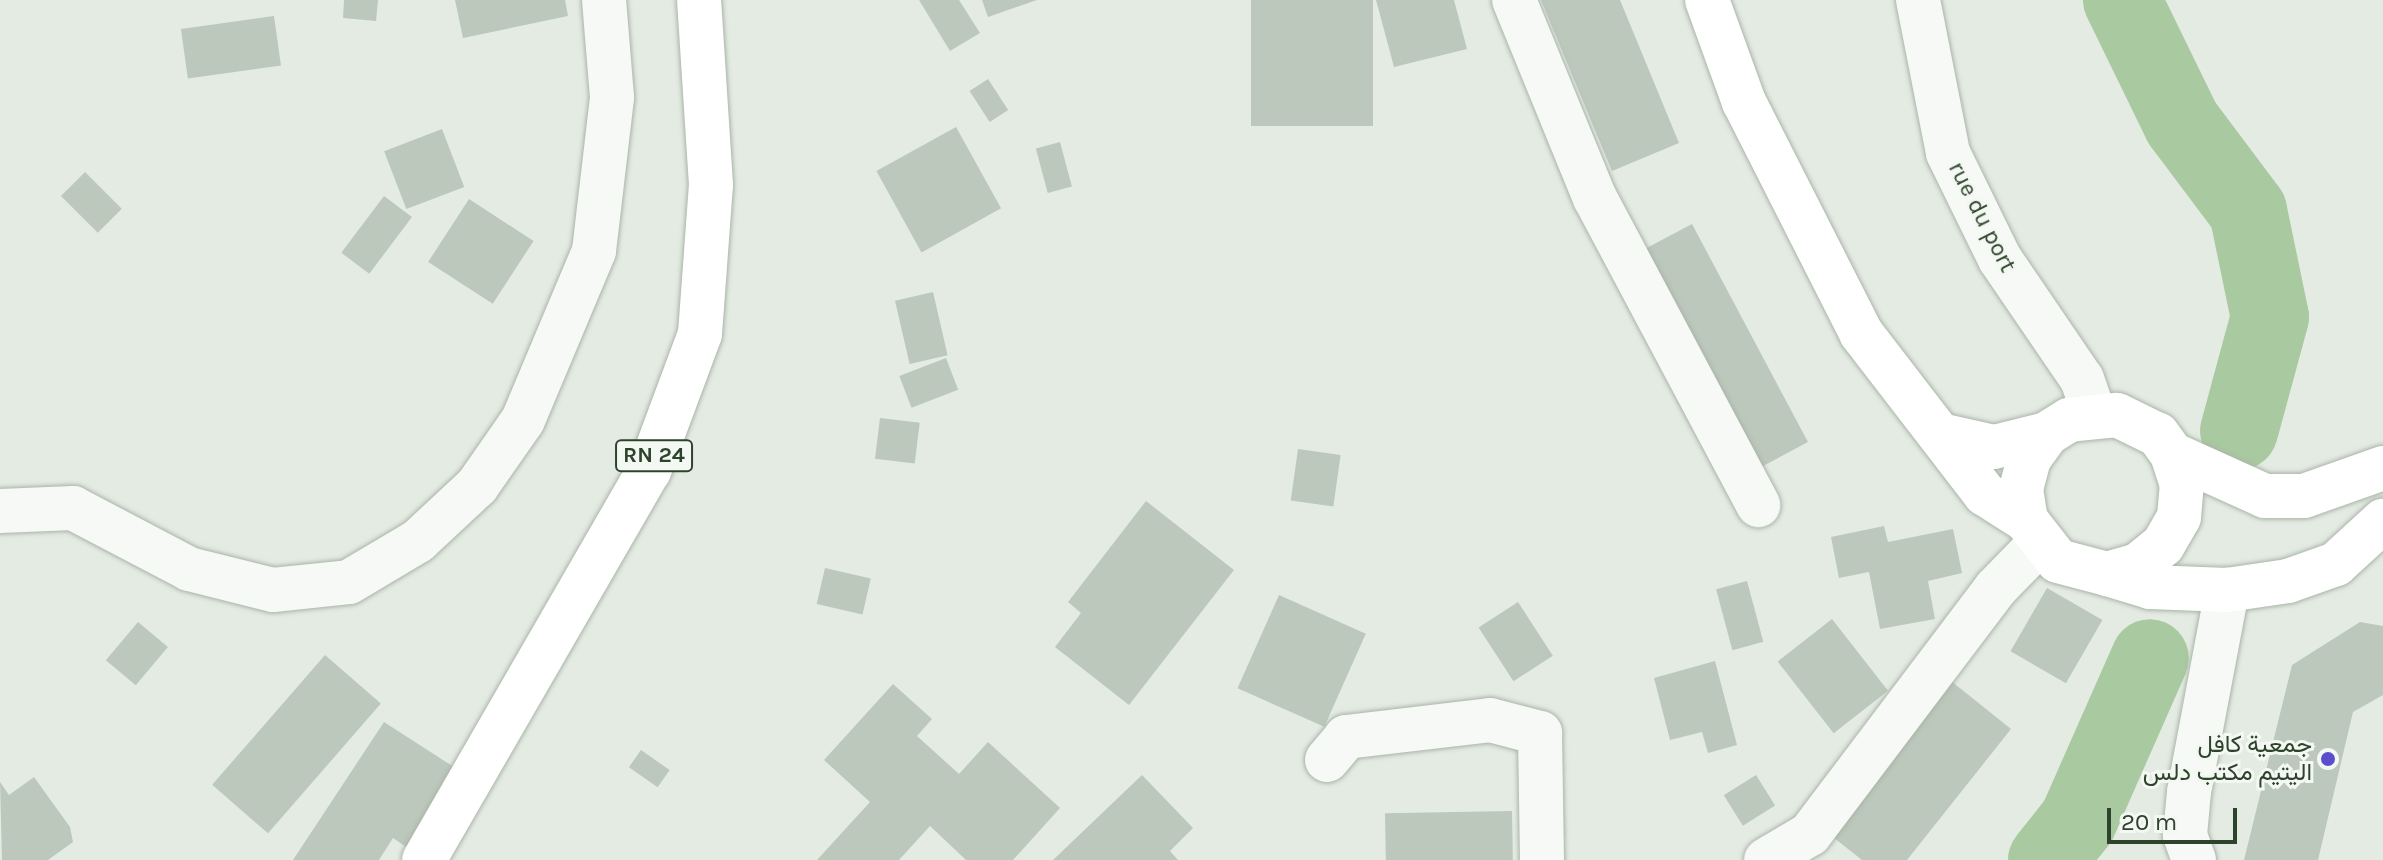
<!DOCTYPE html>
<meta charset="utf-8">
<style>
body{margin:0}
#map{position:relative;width:2383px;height:860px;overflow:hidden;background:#e4ebe3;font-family:Karla,Vazirmatn,sans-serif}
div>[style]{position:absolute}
.river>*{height:78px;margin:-39px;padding:0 39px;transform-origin:39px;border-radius:39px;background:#a9c9a0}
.building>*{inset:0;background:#bcc8bb;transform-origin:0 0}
.roads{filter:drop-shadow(0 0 2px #aab5a8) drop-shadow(0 0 2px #aab5a8)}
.minor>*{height:44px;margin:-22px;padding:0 22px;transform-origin:22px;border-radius:22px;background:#f6f9f6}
.major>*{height:44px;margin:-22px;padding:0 22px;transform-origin:22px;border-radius:22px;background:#fff}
.dots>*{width:22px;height:22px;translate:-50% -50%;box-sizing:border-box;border:4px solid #f4f8f3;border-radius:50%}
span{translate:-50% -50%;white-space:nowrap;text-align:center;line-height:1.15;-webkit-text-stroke:6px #f4f8f3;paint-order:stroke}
.shield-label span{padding:2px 6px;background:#f4f8f3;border:2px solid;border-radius:6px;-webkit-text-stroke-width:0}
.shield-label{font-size:22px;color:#2e432b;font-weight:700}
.street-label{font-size:24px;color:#2e432b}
.poi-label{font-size:24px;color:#2e432b}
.right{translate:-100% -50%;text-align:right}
.scale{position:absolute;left:2107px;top:808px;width:130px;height:36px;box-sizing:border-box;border:4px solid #2e432b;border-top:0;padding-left:10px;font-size:24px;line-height:28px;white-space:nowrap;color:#2e432b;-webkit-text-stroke:6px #f4f8f3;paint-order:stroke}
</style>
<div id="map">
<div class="river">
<i style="left:2122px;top:0;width:137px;rotate:64deg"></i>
<i style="left:2182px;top:123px;width:110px;rotate:53.1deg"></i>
<i style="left:2248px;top:211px;width:108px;rotate:78.3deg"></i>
<i style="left:2270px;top:317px;width:118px;rotate:105.2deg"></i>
<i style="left:2047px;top:860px;width:50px;rotate:-51.5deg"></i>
<i style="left:2078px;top:821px;width:178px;rotate:-66.2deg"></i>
</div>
<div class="building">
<i style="clip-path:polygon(344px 0,378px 0,376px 21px,343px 18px)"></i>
<i style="clip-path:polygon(455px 0,565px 0,568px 16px,463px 38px)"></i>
<i style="clip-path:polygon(919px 0,959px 0,980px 33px,950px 51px)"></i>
<i style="clip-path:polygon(982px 0,1037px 0,988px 17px)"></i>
<i style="left:1251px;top:0;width:122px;height:126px"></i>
<i style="clip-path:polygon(1376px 0,1454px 0,1467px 49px,1394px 67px)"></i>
<i style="clip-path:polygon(1541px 0,1620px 0,1679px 143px,1612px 171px)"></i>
<i style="left:274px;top:16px;width:50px;height:94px;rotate:82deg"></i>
<i style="left:988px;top:79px;width:37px;height:22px;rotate:57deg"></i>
<i style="left:956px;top:127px;width:93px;height:91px;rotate:61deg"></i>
<i style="left:442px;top:129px;width:62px;height:62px;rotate:69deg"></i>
<i style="left:1060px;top:142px;width:46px;height:25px;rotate:75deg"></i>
<i style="left:85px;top:172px;width:52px;height:34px;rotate:45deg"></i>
<i style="left:384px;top:196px;width:35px;height:71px;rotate:37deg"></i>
<i style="left:469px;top:199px;width:77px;height:75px;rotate:33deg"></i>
<i style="left:1692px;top:224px;width:247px;height:55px;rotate:62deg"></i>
<i style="left:933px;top:292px;width:65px;height:39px;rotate:77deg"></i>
<i style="left:946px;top:358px;width:34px;height:50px;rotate:69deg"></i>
<i style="left:880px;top:418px;width:40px;height:41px;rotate:7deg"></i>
<i style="left:1298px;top:449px;width:43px;height:52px;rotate:8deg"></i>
<i style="clip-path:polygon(1146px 501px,1234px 570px,1129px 705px,1055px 647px,1081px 613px,1068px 602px)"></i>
<i style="clip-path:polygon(1884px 526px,1888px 542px,1953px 529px,1962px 573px,1928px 581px,1935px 619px,1880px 629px,1869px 572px,1839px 578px,1831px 537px)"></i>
<i style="left:825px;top:568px;width:47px;height:37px;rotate:13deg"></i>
<i style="left:1747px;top:581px;width:63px;height:32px;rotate:75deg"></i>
<i style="left:2047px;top:588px;width:64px;height:73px;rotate:30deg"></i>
<i style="left:1279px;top:595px;width:95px;height:102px;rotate:24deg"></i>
<i style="left:1518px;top:602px;width:64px;height:47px;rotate:57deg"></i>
<i style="left:1832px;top:619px;width:91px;height:69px;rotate:52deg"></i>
<i style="left:138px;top:622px;width:39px;height:50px;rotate:40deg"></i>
<i style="clip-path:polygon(2360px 622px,2383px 626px,2383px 695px,2353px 712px,2318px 860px,2244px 860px,2292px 665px)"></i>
<i style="left:325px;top:655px;width:74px;height:172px;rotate:41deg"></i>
<i style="clip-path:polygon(1715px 661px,1737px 745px,1708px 753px,1702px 732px,1670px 740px,1654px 678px)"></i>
<i style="clip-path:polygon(1941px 673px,2011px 729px,1907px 860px,1862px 860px,1819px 826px)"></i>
<i style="clip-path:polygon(893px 684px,932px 719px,917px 736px,959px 774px,988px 742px,1060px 808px,1013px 860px,966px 860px,930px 826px,899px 860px,817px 860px,870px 802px,824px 760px)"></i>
<i style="clip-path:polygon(384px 722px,460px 771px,409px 849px,393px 838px,379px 860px,293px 860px)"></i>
<i style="left:641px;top:750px;width:35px;height:21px;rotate:35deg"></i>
<i style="clip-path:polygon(1142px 775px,1193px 828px,1170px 851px,1178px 860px,1053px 860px)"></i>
<i style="left:1756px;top:775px;width:36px;height:38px;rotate:58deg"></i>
<i style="clip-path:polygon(34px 777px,70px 827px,73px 842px,48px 860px,2px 860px,0 782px,9px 795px)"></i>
<i style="left:1512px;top:811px;width:49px;height:127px;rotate:89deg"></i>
</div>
<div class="roads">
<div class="minor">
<i style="left:1514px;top:0;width:214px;rotate:67.8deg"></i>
<i style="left:1595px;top:198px;width:348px;rotate:62deg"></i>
<i style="left:1918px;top:0;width:156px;rotate:78.9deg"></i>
<i style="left:1948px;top:153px;width:118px;rotate:63.9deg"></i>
<i style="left:2000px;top:259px;width:145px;rotate:55.7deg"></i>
<i style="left:2082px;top:379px;width:37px;rotate:71deg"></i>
<i style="left:0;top:511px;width:73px;rotate:-2.4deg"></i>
<i style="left:73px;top:508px;width:131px;rotate:27.7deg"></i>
<i style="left:189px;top:569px;width:87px;rotate:14deg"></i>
<i style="left:273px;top:590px;width:76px;rotate:-6deg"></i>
<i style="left:349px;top:582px;width:80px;rotate:-30.7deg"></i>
<i style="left:418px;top:541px;width:81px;rotate:-43deg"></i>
<i style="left:477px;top:486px;width:80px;rotate:-55.1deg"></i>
<i style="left:523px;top:420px;width:183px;rotate:-67.2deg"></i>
<i style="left:594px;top:251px;width:155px;rotate:-83.3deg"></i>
<i style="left:612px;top:97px;width:97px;rotate:-94.7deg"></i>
<i style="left:1327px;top:760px;width:30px;rotate:-50deg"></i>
<i style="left:1346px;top:737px;width:145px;rotate:-6.7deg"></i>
<i style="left:1490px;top:720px;width:52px;rotate:14.6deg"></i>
<i style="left:1540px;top:733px;width:127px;rotate:89.1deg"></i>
<i style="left:1766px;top:860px;width:51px;rotate:-30.6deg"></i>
<i style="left:1810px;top:834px;width:308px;rotate:-52.9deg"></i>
<i style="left:1996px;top:588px;width:62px;rotate:-45.7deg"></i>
<i style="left:2194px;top:860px;width:27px;rotate:-110deg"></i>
<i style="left:2185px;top:835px;width:43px;rotate:-84.7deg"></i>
<i style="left:2189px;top:792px;width:206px;rotate:-79.3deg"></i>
</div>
<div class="major">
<i style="left:1707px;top:0;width:109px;rotate:70.1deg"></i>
<i style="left:1744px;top:102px;width:259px;rotate:63.1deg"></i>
<i style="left:1861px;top:333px;width:203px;rotate:52.4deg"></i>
<i style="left:1985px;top:494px;width:49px;rotate:32.4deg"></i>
<i style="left:2026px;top:520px;width:52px;rotate:52deg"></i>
<i style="left:2058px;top:561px;width:51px;rotate:14.9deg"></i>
<i style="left:2107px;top:574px;width:32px;rotate:-16deg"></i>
<i style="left:2138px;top:565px;width:32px;rotate:-39deg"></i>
<i style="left:2163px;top:545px;width:32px;rotate:-60deg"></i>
<i style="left:2179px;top:517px;width:32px;rotate:-85deg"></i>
<i style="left:2182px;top:485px;width:33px;rotate:-108deg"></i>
<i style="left:2172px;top:454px;width:24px;rotate:-126deg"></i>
<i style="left:2158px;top:435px;width:46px;rotate:-154deg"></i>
<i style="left:2117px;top:415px;width:48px;rotate:174.1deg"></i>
<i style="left:2069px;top:420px;width:26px;rotate:148deg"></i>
<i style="left:2047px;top:434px;width:31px;rotate:126deg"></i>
<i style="left:2029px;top:459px;width:31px;rotate:105deg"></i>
<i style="left:2021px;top:489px;width:31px;rotate:81deg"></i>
<i style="left:1940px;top:435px;width:55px;rotate:12.5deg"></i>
<i style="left:1994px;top:447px;width:55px;rotate:-13.8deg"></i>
<i style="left:2172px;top:454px;width:102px;rotate:24.3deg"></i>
<i style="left:2265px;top:496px;width:39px"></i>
<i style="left:2304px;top:496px;width:84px;rotate:-19.5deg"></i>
<i style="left:2107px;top:574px;width:45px;rotate:16.8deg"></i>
<i style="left:2150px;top:587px;width:77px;rotate:2.2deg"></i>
<i style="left:2227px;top:590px;width:62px;rotate:-8.4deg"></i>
<i style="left:2288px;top:581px;width:51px;rotate:-19.5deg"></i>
<i style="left:2336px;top:564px;width:64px;rotate:-42.5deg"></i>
<i style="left:424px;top:860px;width:449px;rotate:-60deg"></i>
<i style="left:649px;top:471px;width:146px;rotate:-69.6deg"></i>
<i style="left:700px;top:334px;width:149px;rotate:-85.8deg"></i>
<i style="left:711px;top:185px;width:185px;rotate:-93.7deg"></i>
</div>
</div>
<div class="dots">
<i style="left:2328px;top:759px;background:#5c4dcb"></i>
</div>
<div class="shield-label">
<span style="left:654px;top:456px">RN 24</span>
</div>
<div class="street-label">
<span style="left:1982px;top:217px;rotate:63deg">rue du port</span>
</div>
<div class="poi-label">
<span class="right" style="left:2312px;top:759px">جمعية كافل<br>اليتيم مكتب دلس</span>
</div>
<div class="scale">20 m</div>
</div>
